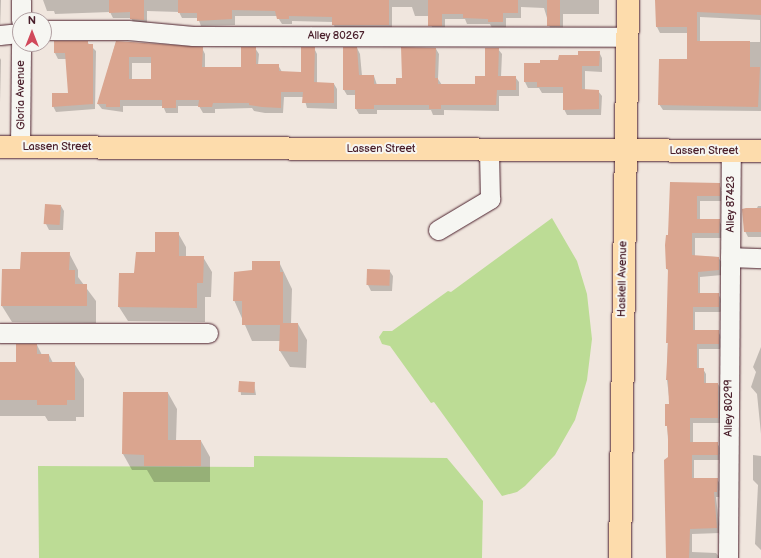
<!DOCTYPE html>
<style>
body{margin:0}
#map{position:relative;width:761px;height:558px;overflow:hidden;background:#f0e6de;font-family:"Balsamiq Sans",sans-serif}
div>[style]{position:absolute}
.green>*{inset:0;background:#bcdc95}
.shadow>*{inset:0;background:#0003}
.building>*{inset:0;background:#daa58f;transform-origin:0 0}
.roads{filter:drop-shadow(0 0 1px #4a1f2b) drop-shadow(0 0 1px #4a1f2b)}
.minor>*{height:19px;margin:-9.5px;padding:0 9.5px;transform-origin:9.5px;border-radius:9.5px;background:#f6f6f2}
.major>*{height:22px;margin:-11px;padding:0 11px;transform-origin:11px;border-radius:11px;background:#fddcac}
span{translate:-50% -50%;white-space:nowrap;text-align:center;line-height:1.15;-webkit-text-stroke:4px #f6f6f2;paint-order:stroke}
.street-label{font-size:11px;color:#4a1f2b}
.north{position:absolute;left:12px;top:12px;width:40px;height:40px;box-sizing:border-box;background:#f6f6f2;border:1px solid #b1a0a2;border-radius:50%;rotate:0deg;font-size:11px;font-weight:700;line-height:16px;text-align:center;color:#4a1f2b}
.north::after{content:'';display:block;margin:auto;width:14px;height:18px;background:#d1495b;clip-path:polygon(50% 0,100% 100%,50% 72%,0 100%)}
</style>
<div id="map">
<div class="green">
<i style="clip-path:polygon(552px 218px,577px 261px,587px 294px,592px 339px,587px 380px,575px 420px,555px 455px,525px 486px,517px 492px,502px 496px,434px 402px,431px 403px,390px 346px,382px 344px,379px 337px,383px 331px,392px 331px,448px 291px,451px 292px)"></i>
<i style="clip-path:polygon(254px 456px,447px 458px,483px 501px,482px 558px,39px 558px,38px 466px,254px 467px)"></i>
</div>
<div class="shadow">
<i style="clip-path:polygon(0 0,1px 0,0 30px)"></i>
<i style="clip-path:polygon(43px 0,599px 0,599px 14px,563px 14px,563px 31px,551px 31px,544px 8px,521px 7px,521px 18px,506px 18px,506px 28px,492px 28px,490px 24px,467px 24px,465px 19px,445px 19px,445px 31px,433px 31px,429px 16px,415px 16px,412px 7px,392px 7px,392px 31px,336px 31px,333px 22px,292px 21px,292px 24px,282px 24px,277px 16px,235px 16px,235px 25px,201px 26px,198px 18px,182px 18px,179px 12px,147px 11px,147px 26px,135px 25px,131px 18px,113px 18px,110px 12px,55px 14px,54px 11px,47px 11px)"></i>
<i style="clip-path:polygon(evenodd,656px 0,761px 0,761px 111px,663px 110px,659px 104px,688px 60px,688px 33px,660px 33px,657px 27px,656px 0,700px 17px,760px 20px,760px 42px,700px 42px,700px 17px)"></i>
<i style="clip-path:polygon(87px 42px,96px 51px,95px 109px,56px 112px,53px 106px,69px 94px,66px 59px,58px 59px,55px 53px)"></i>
<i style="clip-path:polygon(evenodd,116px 42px,202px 48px,205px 54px,205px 68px,242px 68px,255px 48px,259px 54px,258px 65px,278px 65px,282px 72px,302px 73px,314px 48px,317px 54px,317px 83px,334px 84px,337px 89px,337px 109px,307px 108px,304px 97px,284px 97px,283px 113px,265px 113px,254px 111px,252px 108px,215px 109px,215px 113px,203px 113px,199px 106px,178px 106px,178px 113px,166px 113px,163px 106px,123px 106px,123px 112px,102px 109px,98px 104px,116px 42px,132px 63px,152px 63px,152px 80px,132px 80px,132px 63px)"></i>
<i style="clip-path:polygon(357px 48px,360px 54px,362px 76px,374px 76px,377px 85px,397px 85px,436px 49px,439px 54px,438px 79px,442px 85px,476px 85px,486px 77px,498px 49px,502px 54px,501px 77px,515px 77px,519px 82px,519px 96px,499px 96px,499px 111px,444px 110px,444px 115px,433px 115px,431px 110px,377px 110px,377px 114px,359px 114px,356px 109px,356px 95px,347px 95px,344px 90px)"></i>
<i style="clip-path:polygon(599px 52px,602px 58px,602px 72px,585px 71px,585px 90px,598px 91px,602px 96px,601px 115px,567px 115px,564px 109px,564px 93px,542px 93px,539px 88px,528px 88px,525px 82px,541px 64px)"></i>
<i style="clip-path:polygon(0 58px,1px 60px,0 103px)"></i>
<i style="clip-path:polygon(671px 183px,719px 184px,722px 190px,722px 201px,700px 201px,700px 220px,719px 220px,722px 226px,722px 238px,695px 238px,695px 256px,718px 257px,722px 263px,722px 275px,700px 277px,700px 294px,718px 294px,721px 299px,721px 312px,695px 312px,695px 331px,718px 331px,721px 337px,721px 349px,699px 349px,699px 369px,703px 369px,706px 374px,706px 384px,718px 384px,721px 389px,720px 423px,693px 423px,693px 443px,717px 443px,720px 448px,720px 460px,694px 460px,694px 479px,717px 479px,720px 484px,720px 497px,716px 497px,720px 533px,692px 534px,692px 552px,716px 553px,720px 558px,667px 558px,669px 457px,666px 405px,670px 405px,667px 380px,669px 272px,667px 269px)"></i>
<i style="clip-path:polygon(61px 206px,64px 211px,63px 230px,49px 230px,46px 224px)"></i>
<i style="clip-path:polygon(758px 206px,761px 206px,761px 237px,748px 237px,745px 231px)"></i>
<i style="clip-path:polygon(178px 233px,186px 247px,186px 257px,203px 257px,212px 272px,211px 297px,205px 297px,205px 322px,128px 321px,119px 307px,135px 274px)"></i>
<i style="clip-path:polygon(69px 253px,78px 270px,78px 277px,96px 301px,96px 323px,12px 322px,2px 306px)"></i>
<i style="clip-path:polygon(279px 262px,292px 289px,291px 324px,298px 324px,307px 340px,306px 368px,290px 367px,280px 351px,280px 341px,252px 341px,234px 300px,253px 271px)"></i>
<i style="clip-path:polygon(389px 270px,393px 276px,392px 291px,371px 291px,368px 285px)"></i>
<i style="clip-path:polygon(37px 345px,42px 355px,49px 355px,53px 363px,74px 363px,84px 379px,84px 417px,76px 417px,76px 421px,48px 421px,45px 416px,0 416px,0 363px,17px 363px)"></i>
<i style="clip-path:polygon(761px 347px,761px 434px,757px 394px,751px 387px,756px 372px,753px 367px)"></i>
<i style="clip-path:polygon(240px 382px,254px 383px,256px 395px,241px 395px)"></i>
<i style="clip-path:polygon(124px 393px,168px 393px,177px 409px,176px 441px,201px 441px,210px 457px,210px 482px,154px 482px,147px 470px,132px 470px,123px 454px)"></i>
<i style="clip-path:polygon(753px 455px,761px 456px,761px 550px,755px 544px,758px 485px,753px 480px)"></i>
</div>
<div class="building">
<i style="clip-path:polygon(109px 0,144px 0,144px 20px,130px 19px,130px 12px,109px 13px)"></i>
<i style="clip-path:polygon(178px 0,389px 0,389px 25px,332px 25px,332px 17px,289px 16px,289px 19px,277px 19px,275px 11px,232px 10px,232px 19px,197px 21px,197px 13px,178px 13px)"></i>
<i style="clip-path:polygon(428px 0,518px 0,518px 13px,503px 13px,503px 22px,488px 22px,488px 19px,463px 18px,463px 14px,442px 14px,442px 26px,428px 26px)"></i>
<i style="left:547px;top:0;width:13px;height:26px"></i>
<i style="clip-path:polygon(655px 0,761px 0,761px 15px,697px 12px,697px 41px,750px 41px,750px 67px,760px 67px,758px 107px,658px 105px,659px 59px,687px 59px,687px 27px,656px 27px)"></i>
<i style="clip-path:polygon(54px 41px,88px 41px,88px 44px,93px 44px,93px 104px,52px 107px,52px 93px,68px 93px,65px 53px,54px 53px)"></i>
<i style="clip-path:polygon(evenodd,116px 41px,203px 47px,202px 67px,241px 67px,241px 47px,256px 47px,256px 64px,279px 64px,279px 71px,301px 72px,301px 47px,315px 47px,314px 82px,334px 83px,334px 103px,302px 103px,303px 92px,281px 92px,281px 108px,262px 107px,249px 105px,249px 103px,213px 103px,212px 107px,198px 107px,199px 100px,176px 100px,176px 108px,162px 108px,162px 100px,120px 100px,120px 107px,106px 107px,106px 104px,97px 104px,116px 41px,129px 57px,151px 57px,151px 79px,129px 79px,129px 57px)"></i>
<i style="clip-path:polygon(343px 47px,357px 47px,359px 75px,374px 75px,374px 84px,396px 84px,396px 78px,402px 78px,401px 47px,436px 48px,435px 78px,438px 78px,438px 84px,475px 84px,475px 76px,485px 76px,485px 48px,499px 48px,498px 76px,516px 76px,516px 90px,497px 90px,496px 105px,441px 105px,441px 109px,429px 109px,429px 105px,374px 105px,374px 109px,355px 109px,355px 90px,343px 90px)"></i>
<i style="clip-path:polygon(578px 51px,600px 51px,599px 66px,582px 66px,582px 89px,599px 90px,599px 109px,563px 110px,563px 87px,537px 87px,537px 82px,524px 82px,524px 63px,540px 63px,540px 60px,558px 60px,559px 55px,578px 55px)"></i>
<i style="clip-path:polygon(670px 182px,720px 183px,720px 196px,697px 196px,697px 219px,720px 219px,719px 233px,692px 233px,692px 255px,719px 257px,719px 270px,698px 272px,698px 293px,719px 293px,719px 307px,693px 307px,693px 330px,719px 330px,719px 344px,697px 344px,697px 368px,704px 368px,704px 383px,718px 383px,718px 418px,690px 418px,690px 442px,718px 442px,718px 455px,692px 455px,692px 478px,718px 478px,717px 492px,714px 492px,717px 528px,690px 529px,689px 558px,666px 558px,664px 460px,668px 457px,668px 436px,667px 426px,665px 426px,665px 404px,669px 404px,668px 380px,666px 380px,668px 343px,666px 343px,668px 269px,666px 269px,665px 245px,666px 235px,668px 235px)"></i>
<i style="left:45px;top:204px;width:16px;height:20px;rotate:4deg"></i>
<i style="clip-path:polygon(746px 208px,761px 208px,761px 232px,744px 232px,742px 209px)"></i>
<i style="clip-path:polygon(155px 232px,179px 232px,179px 256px,204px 256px,203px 283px,197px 283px,197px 308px,118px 307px,119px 273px,134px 273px,136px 252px,155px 252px)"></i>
<i style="clip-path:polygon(21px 252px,70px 252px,69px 270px,75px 270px,75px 284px,87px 284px,87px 306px,1px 306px,2px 269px,20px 269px)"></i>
<i style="clip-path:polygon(252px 261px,280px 261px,280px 272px,283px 272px,283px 323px,298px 323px,298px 352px,279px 351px,280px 325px,242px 325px,242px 301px,233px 301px,234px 272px,252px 270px)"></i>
<i style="left:367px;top:269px;width:23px;height:16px;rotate:2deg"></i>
<i style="clip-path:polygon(16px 344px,37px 344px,37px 354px,49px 354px,49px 362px,75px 362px,75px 400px,67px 400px,67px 405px,37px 405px,37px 400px,0 400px,0 362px,16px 362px)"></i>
<i style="left:239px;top:381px;width:16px;height:11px;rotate:4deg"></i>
<i style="clip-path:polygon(123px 392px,168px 392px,168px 440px,201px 440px,201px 466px,144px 466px,144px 455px,122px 454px)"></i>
</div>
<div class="roads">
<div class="minor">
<i style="left:21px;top:0;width:20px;rotate:90deg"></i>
<i style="left:44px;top:30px;width:84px"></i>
<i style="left:128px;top:30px;width:65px;rotate:5.3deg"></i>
<i style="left:193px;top:36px;width:434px;rotate:0.1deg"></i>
<i style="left:0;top:35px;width:20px;rotate:-6deg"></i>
<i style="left:20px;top:147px;width:103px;rotate:-89.4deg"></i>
<i style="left:438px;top:230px;width:61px;rotate:-30.8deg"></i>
<i style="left:490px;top:199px;width:49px;rotate:-91.2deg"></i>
<i style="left:730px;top:257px;width:31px;rotate:2deg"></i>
<i style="left:0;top:333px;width:208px"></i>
<i style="left:728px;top:558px;width:407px;rotate:-89.6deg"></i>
</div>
<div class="major">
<i style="left:0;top:147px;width:761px;rotate:0.3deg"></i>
<i style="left:620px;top:558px;width:558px;rotate:-89.18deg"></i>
</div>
</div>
<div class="street-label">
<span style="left:336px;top:36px">Alley 80267</span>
<span style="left:21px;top:95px;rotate:-90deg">Gloria Avenue</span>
<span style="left:57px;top:147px">Lassen Street</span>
<span style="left:381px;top:149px">Lassen Street</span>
<span style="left:704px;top:151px">Lassen Street</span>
<span style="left:731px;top:204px;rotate:-90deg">Alley 87423</span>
<span style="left:623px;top:279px;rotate:-89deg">Haskell Avenue</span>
<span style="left:729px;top:408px;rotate:-90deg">Alley 80299</span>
</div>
<div class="north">N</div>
</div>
